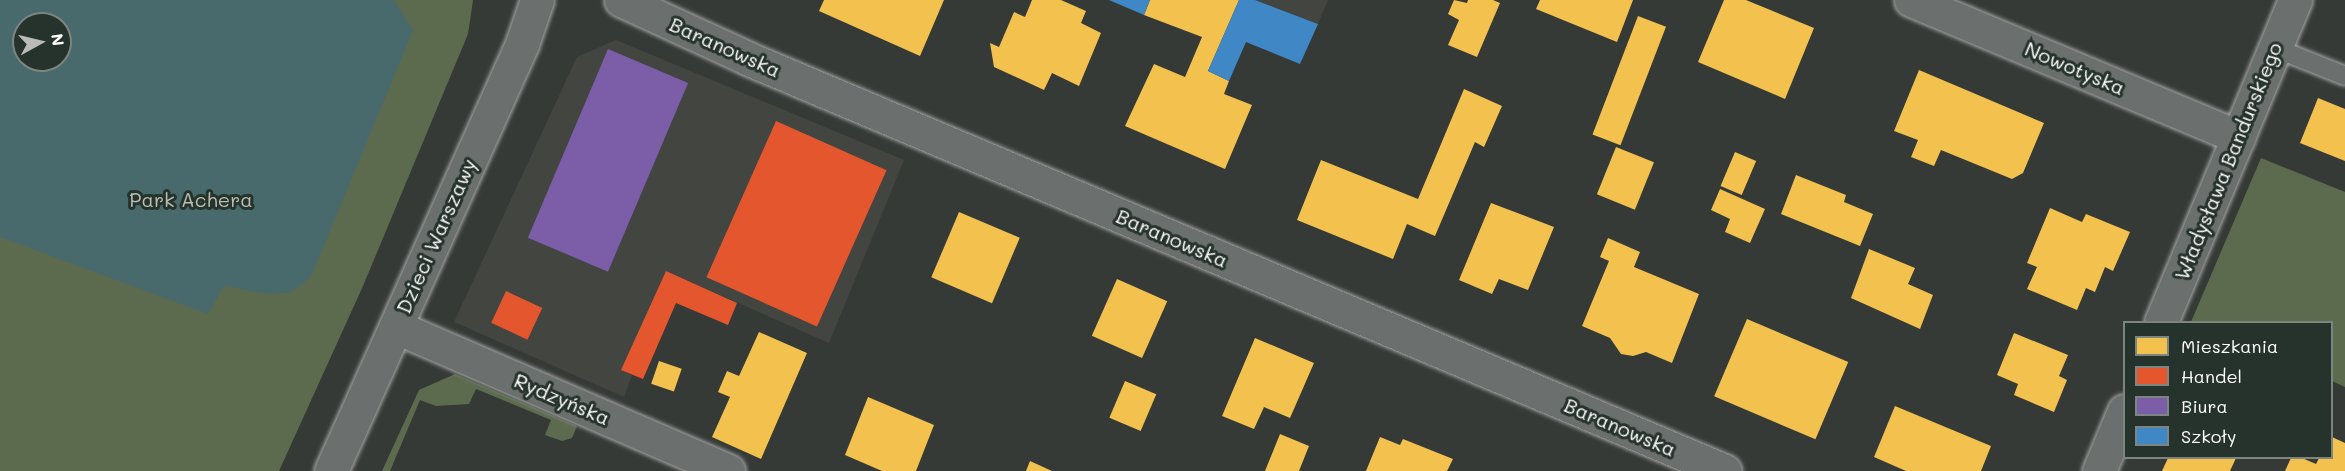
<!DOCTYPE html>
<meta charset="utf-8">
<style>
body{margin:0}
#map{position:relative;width:2345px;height:471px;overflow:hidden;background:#363a37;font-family:Mali,sans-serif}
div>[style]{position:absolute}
.built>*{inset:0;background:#434540}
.green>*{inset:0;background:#5c6a4e}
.water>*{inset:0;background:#496a6c}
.homes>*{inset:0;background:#f2c14e;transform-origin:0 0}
.shops>*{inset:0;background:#e4572e;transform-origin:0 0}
.offices>*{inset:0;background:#7b5ea7;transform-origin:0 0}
.schools>*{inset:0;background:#3f88c5}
.roads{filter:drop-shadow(0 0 2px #a5a6a5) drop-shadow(0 0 2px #a5a6a5)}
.service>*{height:18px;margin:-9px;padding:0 9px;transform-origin:9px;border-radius:9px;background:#6b6f6d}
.minor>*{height:33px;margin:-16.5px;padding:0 16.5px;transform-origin:16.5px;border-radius:16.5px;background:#6b6f6d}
.tertiary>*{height:33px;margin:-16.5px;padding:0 16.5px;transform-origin:16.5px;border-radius:16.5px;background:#6b6f6d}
span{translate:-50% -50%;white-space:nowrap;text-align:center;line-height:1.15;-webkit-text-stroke:6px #26332d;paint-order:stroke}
.street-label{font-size:20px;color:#fff}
.park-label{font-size:20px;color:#b8bfb1}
.legend{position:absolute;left:2123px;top:321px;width:210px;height:138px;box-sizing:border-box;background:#26332d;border:2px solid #7d8581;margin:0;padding:8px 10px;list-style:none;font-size:18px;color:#fff}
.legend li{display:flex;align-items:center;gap:12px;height:30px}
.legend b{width:30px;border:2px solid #7d8581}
.north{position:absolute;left:12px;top:12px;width:60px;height:60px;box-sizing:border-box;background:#26332d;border:2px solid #7d8581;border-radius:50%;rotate:82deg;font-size:16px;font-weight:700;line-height:24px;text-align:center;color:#fff}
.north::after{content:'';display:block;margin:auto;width:21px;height:27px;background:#b9bab9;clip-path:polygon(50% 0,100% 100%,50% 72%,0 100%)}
</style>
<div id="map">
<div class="built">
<i style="clip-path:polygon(1255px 0,1328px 0,1318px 24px)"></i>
<i style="clip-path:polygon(616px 40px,904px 160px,829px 343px,666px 271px,622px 370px,632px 375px,624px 397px,454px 322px,577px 57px)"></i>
</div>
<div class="green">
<i style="clip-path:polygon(evenodd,0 0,473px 0,468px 34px,363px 286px,279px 471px,0 471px,0 0,24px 24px,60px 24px,60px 60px,24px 60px,24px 24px)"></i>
<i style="clip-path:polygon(2261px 158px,2345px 192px,2345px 387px,2332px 381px,2332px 322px,2191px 322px)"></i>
<i style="clip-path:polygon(455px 374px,577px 426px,572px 438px,562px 441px,545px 435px,551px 420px,476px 389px,469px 404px,436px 406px,420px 400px,390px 471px,382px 471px,419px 390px)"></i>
</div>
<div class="water">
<i style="clip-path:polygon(evenodd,0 0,394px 0,413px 30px,311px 277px,291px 292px,269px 294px,224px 286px,208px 314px,0 237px,0 0,24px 24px,60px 24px,60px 60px,24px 60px,24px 24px)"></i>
</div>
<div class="homes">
<i style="clip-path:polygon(824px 0,944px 0,920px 56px,819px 11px)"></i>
<i style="clip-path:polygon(1032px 0,1061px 0,1086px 11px,1081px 23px,1101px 33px,1079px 86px,1052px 73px,1044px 90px,994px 67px,990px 43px,999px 47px,1014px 12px,1025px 17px)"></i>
<i style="clip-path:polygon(1150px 0,1239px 0,1208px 71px,1229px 81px,1224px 94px,1252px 105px,1225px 169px,1125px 126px,1154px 64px,1185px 77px,1202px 37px,1144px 15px)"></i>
<i style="clip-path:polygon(1454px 0,1467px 3px,1468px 0,1493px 0,1500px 3px,1477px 57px,1448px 45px,1459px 20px,1448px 14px)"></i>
<i style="clip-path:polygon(1540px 0,1633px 0,1617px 42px,1536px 9px)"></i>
<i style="clip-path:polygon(1724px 0,1746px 0,1814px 28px,1785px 99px,1698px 62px)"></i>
<i style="left:1638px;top:16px;width:30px;height:127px;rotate:21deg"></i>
<i style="clip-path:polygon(1919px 70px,2044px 123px,2023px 173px,2012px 179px,1941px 150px,1934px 166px,1911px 157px,1918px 140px,1894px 131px)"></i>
<i style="clip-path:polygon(1464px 89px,1502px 106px,1484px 147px,1475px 142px,1435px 236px,1407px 224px,1393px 259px,1297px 220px,1321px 160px,1418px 199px)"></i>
<i style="clip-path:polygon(2318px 98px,2345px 109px,2345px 161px,2300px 143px)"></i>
<i style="left:1616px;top:147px;width:41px;height:51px;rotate:22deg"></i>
<i style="left:1735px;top:152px;width:23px;height:37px;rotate:23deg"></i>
<i style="clip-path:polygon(1796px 175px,1846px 195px,1844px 202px,1873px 214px,1860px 246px,1781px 214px)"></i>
<i style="clip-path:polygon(1720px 189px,1765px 209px,1750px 243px,1725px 232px,1730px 219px,1711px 210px)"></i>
<i style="clip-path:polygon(1491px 203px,1554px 227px,1528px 290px,1499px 279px,1492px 294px,1459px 280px)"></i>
<i style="clip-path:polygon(2050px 208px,2082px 222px,2086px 214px,2130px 232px,2113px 271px,2105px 267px,2095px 292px,2086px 288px,2077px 310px,2027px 289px,2037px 267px,2027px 263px)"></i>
<i style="left:959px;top:212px;width:66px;height:71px;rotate:23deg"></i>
<i style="clip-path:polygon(1608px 238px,1640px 252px,1634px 267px,1699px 294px,1672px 363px,1646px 352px,1633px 356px,1621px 354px,1610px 338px,1582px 326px,1609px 261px,1600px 257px)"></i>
<i style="clip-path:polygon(1869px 249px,1915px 268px,1908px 284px,1933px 295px,1920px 329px,1851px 298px)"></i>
<i style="left:1117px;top:279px;width:55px;height:62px;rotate:24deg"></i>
<i style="left:1747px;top:319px;width:110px;height:84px;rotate:23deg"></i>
<i style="clip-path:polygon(759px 332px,807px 353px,761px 459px,712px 437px,730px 397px,718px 392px,727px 371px,739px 376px)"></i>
<i style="clip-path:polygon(2014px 333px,2068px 355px,2059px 376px,2067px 380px,2054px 412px,2014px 395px,2018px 384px,1997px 375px)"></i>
<i style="clip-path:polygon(1255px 338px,1314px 363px,1290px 418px,1264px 407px,1254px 429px,1222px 416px)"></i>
<i style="left:659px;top:361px;width:24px;height:24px;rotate:19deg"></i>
<i style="left:1125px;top:381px;width:34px;height:40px;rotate:23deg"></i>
<i style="clip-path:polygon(868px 397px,934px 425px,916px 471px,882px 471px,845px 455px)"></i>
<i style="clip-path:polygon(1895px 406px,1991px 446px,1981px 471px,1906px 471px,1874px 457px)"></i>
<i style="clip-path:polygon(1280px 434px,1309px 446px,1299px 471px,1265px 471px)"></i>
<i style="clip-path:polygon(1380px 437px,1400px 445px,1403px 439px,1453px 459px,1447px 471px,1366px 471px)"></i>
<i style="clip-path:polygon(2332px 437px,2345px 443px,2345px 471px,2285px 471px,2291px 458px,2302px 458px,2316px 464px,2319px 458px,2332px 458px)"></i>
<i style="clip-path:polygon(2168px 458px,2236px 458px,2230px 471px,2162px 471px)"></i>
<i style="clip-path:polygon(1030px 461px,1052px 471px,1026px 471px)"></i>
</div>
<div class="shops">
<i style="left:776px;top:121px;width:121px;height:171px;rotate:24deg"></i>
<i style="clip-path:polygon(666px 271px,737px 303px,728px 325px,676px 303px,643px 379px,621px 370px)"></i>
<i style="left:506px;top:291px;width:40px;height:35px;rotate:25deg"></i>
</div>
<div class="offices">
<i style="left:608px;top:49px;width:87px;height:205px;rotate:23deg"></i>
</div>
<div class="schools">
<i style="clip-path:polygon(1109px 0,1150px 0,1144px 15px)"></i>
<i style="clip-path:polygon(1239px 0,1255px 0,1318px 24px,1300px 64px,1246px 42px,1229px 81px,1208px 71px)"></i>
</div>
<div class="roads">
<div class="service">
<i style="left:2275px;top:48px;width:75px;rotate:21.8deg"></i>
</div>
<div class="minor">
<i style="left:621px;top:0;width:141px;rotate:24.7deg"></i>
<i style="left:749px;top:59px;width:1059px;rotate:22.89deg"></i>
<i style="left:1911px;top:0;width:355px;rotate:22.7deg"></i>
<i style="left:2161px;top:322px;width:349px;rotate:-67.4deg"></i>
<i style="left:396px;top:327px;width:362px;rotate:23.4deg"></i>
<i style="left:2099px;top:471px;width:65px;rotate:-67.4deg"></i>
</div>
<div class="tertiary">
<i style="left:331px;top:471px;width:468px;rotate:-65.9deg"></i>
<i style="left:522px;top:44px;width:46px;rotate:-71.2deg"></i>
</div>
</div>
<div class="street-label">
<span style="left:725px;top:47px;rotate:24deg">Baranowska</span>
<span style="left:2075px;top:68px;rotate:23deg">Nowotyska</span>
<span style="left:2228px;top:161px;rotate:-68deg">Władysława Bandurskiego</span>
<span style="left:436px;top:236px;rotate:-66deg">Dzieci Warszawy</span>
<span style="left:1172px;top:238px;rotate:23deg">Baranowska</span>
<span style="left:562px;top:399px;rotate:23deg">Rydzyńska</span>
<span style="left:1620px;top:427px;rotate:23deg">Baranowska</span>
</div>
<div class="park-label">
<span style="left:191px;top:199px">Park Achera</span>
</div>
<ul class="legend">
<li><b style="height:16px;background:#f2c14e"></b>Mieszkania</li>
<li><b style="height:16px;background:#e4572e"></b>Handel</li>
<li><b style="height:16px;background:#7b5ea7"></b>Biura</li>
<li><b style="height:16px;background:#3f88c5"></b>Szkoły</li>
</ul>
<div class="north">N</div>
</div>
